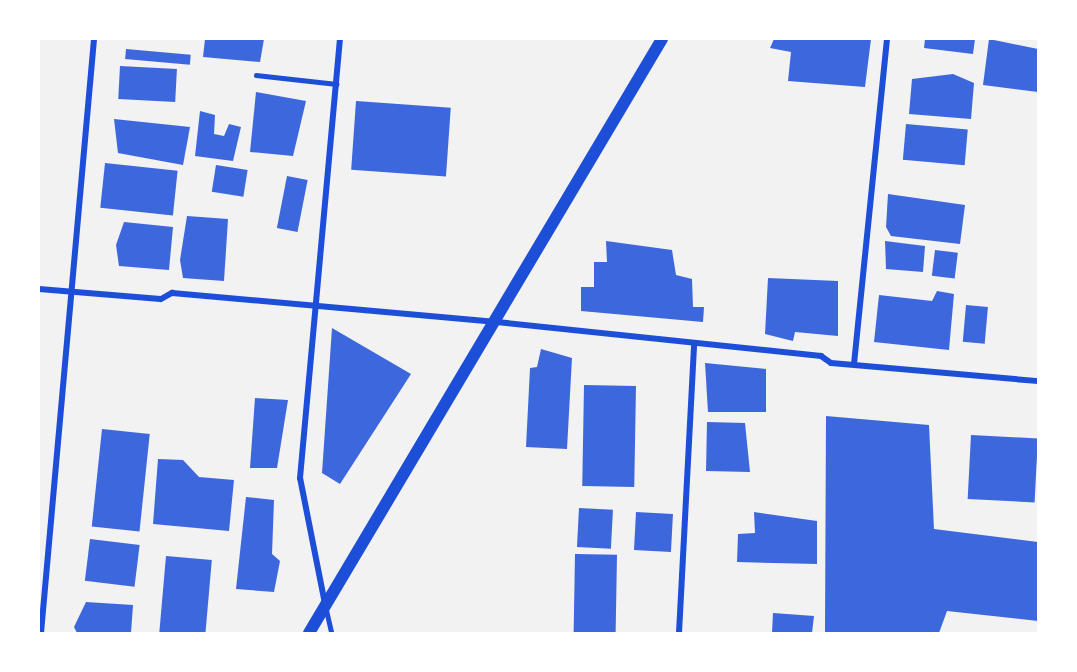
<!DOCTYPE html>
<style>
body{margin:0}
#map{position:relative;width:1077px;height:672px;overflow:hidden;background:#f2f2f2;font-family:Raleway,sans-serif}
div>[style]{position:absolute}
.building>*{inset:0;background:#3d67dc;transform-origin:0 0}
.service>*{height:4.5px;margin:-2.25px;padding:0 2.25px;transform-origin:2.25px;border-radius:2.25px;background:#1d4ed8}
.minor>*{height:6px;margin:-3px;padding:0 3px;transform-origin:3px;border-radius:3px;background:#1d4ed8}
.secondary>*{height:12px;margin:-6px;padding:0 6px;transform-origin:6px;border-radius:6px;background:#1d4ed8}
span{translate:-50% -50%;white-space:nowrap;text-align:center;line-height:1.15;-webkit-text-stroke:6px #fff;paint-order:stroke}
.frame{position:absolute;inset:0;border:40px solid #fff;pointer-events:none}
</style>
<div id="map">
<div class="building">
<i style="clip-path:polygon(205px 39px,264px 39px,260px 62px,203px 57px)"></i>
<i style="clip-path:polygon(774px 39px,871px 39px,865px 87px,788px 81px,791px 52px,770px 48px)"></i>
<i style="clip-path:polygon(925px 39px,975px 39px,973px 54px,924px 48px)"></i>
<i style="clip-path:polygon(989px 39px,1038px 49px,1038px 92px,983px 85px)"></i>
<i style="left:126px;top:49px;width:65px;height:10px;rotate:5deg"></i>
<i style="left:120px;top:66px;width:57px;height:33px;rotate:3deg"></i>
<i style="clip-path:polygon(953px 74px,974px 83px,971px 119px,909px 114px,912px 79px)"></i>
<i style="clip-path:polygon(256px 92px,306px 101px,293px 156px,250px 152px)"></i>
<i style="left:356px;top:101px;width:95px;height:69px;rotate:4deg"></i>
<i style="clip-path:polygon(200px 111px,215px 115px,214px 134px,224px 136px,229px 124px,241px 127px,233px 161px,195px 156px)"></i>
<i style="clip-path:polygon(114px 119px,190px 127px,183px 165px,118px 153px)"></i>
<i style="left:906px;top:124px;width:62px;height:36px;rotate:5deg"></i>
<i style="left:105px;top:163px;width:73px;height:45px;rotate:6deg"></i>
<i style="left:216px;top:165px;width:32px;height:27px;rotate:9deg"></i>
<i style="left:287px;top:176px;width:21px;height:53px;rotate:11deg"></i>
<i style="clip-path:polygon(888px 194px,965px 205px,960px 244px,891px 236px,886px 227px)"></i>
<i style="clip-path:polygon(187px 216px,228px 219px,224px 281px,183px 278px,180px 260px)"></i>
<i style="clip-path:polygon(124px 222px,173px 227px,169px 270px,119px 266px,116px 245px)"></i>
<i style="clip-path:polygon(606px 241px,672px 250px,676px 275px,692px 279px,693px 307px,704px 307px,703px 322px,581px 311px,581px 287px,594px 287px,594px 262px,607px 262px)"></i>
<i style="clip-path:polygon(885px 241px,925px 246px,923px 272px,886px 269px)"></i>
<i style="left:935px;top:250px;width:23px;height:26px;rotate:7deg"></i>
<i style="clip-path:polygon(768px 278px,838px 281px,838px 336px,795px 332px,793px 341px,765px 334px)"></i>
<i style="clip-path:polygon(937px 291px,954px 294px,949px 350px,874px 342px,879px 295px,932px 301px)"></i>
<i style="left:966px;top:305px;width:22px;height:37px;rotate:5deg"></i>
<i style="clip-path:polygon(332px 328px,411px 374px,340px 484px,322px 473px)"></i>
<i style="clip-path:polygon(541px 349px,572px 358px,567px 449px,526px 447px,530px 368px,537px 367px)"></i>
<i style="clip-path:polygon(705px 363px,766px 369px,766px 412px,708px 412px)"></i>
<i style="left:584px;top:385px;width:52px;height:101px;rotate:1deg"></i>
<i style="clip-path:polygon(255px 398px,288px 400px,277px 468px,250px 468px)"></i>
<i style="clip-path:polygon(826px 416px,929px 425px,934px 529px,1038px 542px,1038px 621px,947px 611px,939px 633px,825px 632px)"></i>
<i style="clip-path:polygon(707px 422px,745px 423px,750px 472px,706px 471px)"></i>
<i style="left:102px;top:429px;width:48px;height:98px;rotate:6deg"></i>
<i style="left:971px;top:435px;width:67px;height:64px;rotate:3deg"></i>
<i style="clip-path:polygon(158px 459px,183px 460px,199px 477px,234px 480px,229px 531px,153px 524px)"></i>
<i style="clip-path:polygon(246px 497px,274px 500px,272px 554px,280px 561px,274px 592px,236px 589px)"></i>
<i style="left:579px;top:508px;width:34px;height:39px;rotate:3deg"></i>
<i style="left:636px;top:512px;width:37px;height:38px;rotate:3deg"></i>
<i style="clip-path:polygon(754px 512px,817px 521px,817px 564px,737px 562px,738px 534px,755px 533px)"></i>
<i style="left:90px;top:539px;width:50px;height:42px;rotate:7deg"></i>
<i style="left:575px;top:554px;width:42px;height:79px;rotate:1deg"></i>
<i style="left:166px;top:556px;width:46px;height:77px;rotate:5deg"></i>
<i style="clip-path:polygon(86px 602px,133px 605px,131px 633px,77px 633px,74px 627px)"></i>
<i style="clip-path:polygon(773px 613px,814px 616px,812px 633px,772px 633px)"></i>
</div>
<div class="service">
<i style="left:256px;top:75px;width:81px;rotate:6.4deg"></i>
<i style="left:326px;top:608px;width:26px;rotate:77deg"></i>
</div>
<div class="minor">
<i style="left:39px;top:289px;width:122px;rotate:4.7deg"></i>
<i style="left:161px;top:299px;width:13px;rotate:-29deg"></i>
<i style="left:172px;top:293px;width:326px;rotate:5.1deg"></i>
<i style="left:497px;top:322px;width:326px;rotate:6deg"></i>
<i style="left:821px;top:356px;width:12px;rotate:35deg"></i>
<i style="left:831px;top:363px;width:208px;rotate:5deg"></i>
<i style="left:854px;top:364px;width:327px;rotate:-84.2deg"></i>
<i style="left:325px;top:604px;width:128px;rotate:-101.2deg"></i>
<i style="left:300px;top:478px;width:441px;rotate:-84.8deg"></i>
<i style="left:41px;top:633px;width:596px;rotate:-84.9deg"></i>
<i style="left:679px;top:633px;width:290px;rotate:-87deg"></i>
</div>
<div class="secondary">
<i style="left:309px;top:633px;width:691px;rotate:-59.28deg"></i>
</div>
<div class="frame"></div>
</div>
